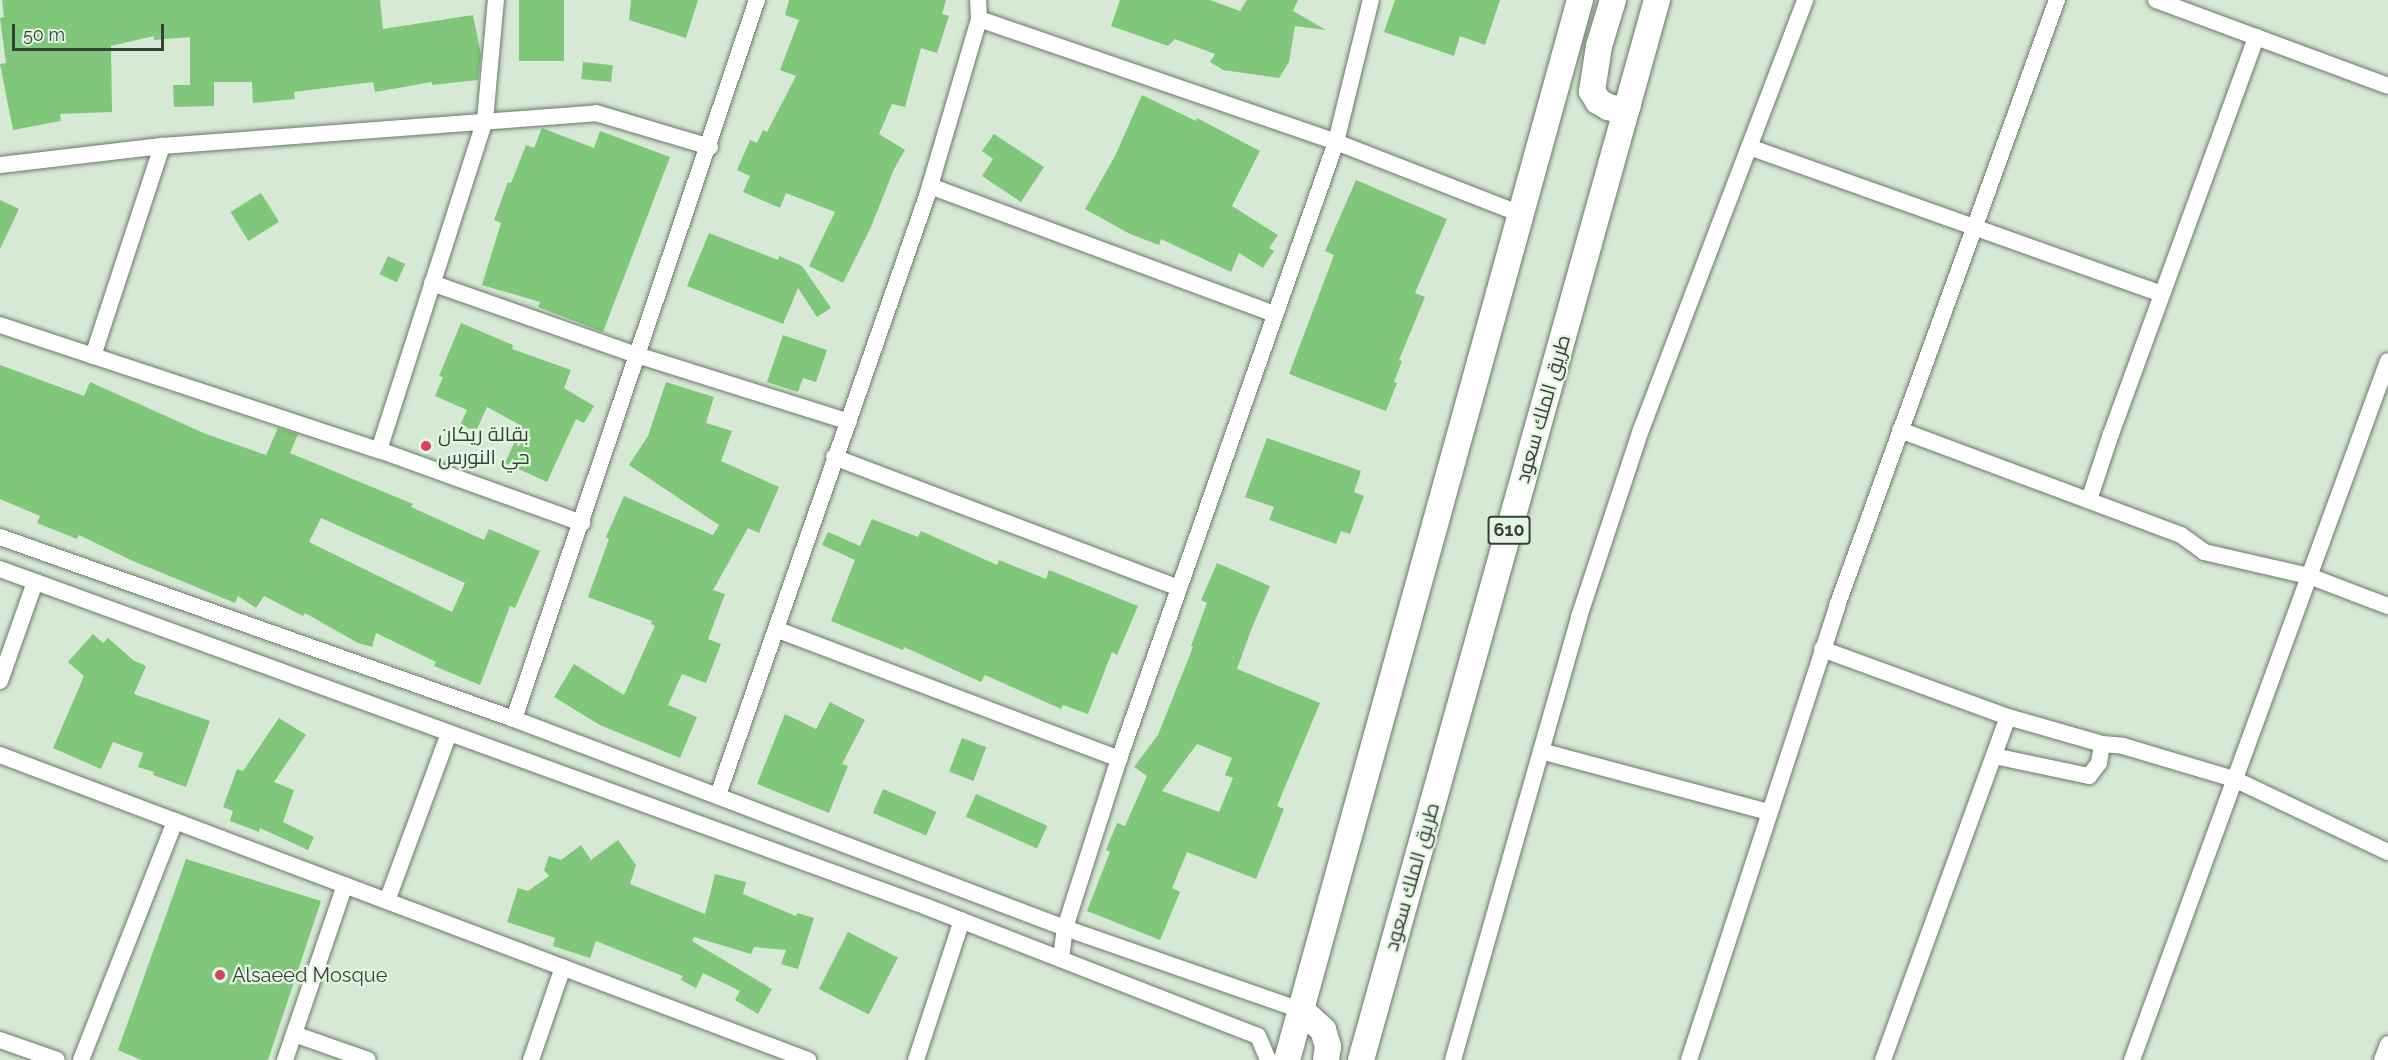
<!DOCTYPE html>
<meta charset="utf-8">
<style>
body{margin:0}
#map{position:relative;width:2388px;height:1060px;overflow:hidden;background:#d6e9d4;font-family:Raleway,Cairo,sans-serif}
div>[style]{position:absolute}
.building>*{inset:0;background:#80c77b;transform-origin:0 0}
.roads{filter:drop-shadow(0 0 2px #697967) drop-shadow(0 0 2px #697967)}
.street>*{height:16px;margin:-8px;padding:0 8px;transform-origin:8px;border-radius:8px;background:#fff}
.primary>*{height:26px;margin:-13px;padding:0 13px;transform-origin:13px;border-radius:13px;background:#fff}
.dots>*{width:16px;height:16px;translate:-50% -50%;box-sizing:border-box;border:3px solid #e3f6e1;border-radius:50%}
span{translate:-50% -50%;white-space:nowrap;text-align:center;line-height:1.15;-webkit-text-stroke:4.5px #e3f6e1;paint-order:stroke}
.shield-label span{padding:2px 4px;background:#e3f6e1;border:2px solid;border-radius:4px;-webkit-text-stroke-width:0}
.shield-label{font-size:18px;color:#373f36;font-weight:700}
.street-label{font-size:20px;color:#373f36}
.poi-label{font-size:20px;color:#373f36}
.left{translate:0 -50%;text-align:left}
.scale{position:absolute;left:12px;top:24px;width:152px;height:27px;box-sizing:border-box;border:3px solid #373f36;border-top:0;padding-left:8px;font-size:18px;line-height:21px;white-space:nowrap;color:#373f36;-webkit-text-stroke:4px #e3f6e1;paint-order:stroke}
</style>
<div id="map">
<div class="building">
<i style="clip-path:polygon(2px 0,380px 0,383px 29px,473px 15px,481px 54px,478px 80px,432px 85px,432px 82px,375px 92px,373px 82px,294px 92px,295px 99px,253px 103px,252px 82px,214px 82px,214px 106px,174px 107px,173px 85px,190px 85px,190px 37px,154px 40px,154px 36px,111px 46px,112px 112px,60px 114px,61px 121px,13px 130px,0 64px,6px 63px,0 18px,4px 17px)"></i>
<i style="left:519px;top:0;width:45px;height:61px"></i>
<i style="clip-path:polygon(631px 0,698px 0,686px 38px,629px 20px)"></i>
<i style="clip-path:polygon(789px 0,946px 0,942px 14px,949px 16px,937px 53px,921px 48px,905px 107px,892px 104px,879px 134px,905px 150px,894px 169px,871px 227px,843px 283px,809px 266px,835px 212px,786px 193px,780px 208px,743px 192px,750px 176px,737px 170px,750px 140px,757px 143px,763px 130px,767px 132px,796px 76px,780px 70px,799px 20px,785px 15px)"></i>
<i style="clip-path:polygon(1120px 0,1210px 0,1240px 11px,1247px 0,1298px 0,1293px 11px,1326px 30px,1295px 26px,1289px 62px,1279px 78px,1223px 70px,1210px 62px,1215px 54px,1175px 39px,1168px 46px,1111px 26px)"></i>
<i style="clip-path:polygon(1395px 0,1500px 0,1485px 45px,1460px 36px,1454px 56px,1384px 32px)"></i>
<i style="left:583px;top:62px;width:30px;height:17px;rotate:6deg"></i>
<i style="clip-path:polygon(1142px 95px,1196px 121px,1197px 118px,1260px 151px,1232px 206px,1278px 235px,1269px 248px,1274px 251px,1263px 268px,1239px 253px,1231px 272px,1161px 239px,1159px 245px,1130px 234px,1085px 209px,1115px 156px)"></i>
<i style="clip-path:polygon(542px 128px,594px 148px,600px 131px,670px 157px,603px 332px,538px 307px,540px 302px,482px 285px,501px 223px,494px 220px,508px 182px,511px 183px,526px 145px,534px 148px)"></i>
<i style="clip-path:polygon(994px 134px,1044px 167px,1021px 202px,982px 176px,993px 159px,982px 151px)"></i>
<i style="clip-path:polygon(1356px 180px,1447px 219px,1415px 293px,1425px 297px,1399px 360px,1402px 361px,1394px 382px,1397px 383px,1386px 411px,1289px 374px,1334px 255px,1325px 251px)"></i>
<i style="left:261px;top:193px;width:34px;height:36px;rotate:58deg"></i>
<i style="clip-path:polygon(0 200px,19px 209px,0 249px)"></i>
<i style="clip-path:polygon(709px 233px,778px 260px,779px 256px,802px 266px,831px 308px,817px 317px,798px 288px,783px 324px,687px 286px)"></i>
<i style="left:388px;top:256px;width:19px;height:20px;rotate:25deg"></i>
<i style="clip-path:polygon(461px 323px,513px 345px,512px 349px,571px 370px,564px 388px,594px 406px,584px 423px,576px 419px,547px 482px,505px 463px,522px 426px,487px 407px,476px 431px,460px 425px,467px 410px,435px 396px,443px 377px,439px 376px)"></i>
<i style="clip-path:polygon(783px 335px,827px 350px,816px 382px,803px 378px,798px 392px,767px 382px)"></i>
<i style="clip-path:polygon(evenodd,0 365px,84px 396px,90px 382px,206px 434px,266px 455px,278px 428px,298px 434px,290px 453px,413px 504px,411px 507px,484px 540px,489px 529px,540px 551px,515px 608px,510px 606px,480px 685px,434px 666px,436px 662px,376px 633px,372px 647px,358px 643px,305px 613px,303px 616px,264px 596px,256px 608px,238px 596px,235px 603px,133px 561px,79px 535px,77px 539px,37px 523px,40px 516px,0 499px,0 365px,321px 518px,465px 583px,452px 612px,309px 542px,321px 518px)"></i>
<i style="clip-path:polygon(666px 382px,714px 397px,706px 423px,732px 431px,721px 461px,779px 487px,759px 533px,748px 528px,713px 590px,725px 594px,708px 639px,721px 644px,706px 683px,682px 674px,668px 705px,697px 717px,680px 758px,600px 725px,554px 697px,574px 664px,624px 695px,655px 626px,651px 624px,652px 621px,588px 597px,609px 539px,606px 537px,624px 496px,713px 535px,719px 525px,629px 465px,648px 436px)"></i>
<i style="clip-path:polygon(1267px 438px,1361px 471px,1354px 492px,1364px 496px,1350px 534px,1341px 531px,1336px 544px,1269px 520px,1274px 507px,1245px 497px)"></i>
<i style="clip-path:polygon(872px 519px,918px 537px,921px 531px,997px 565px,999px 560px,1046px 579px,1049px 570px,1138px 606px,1117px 655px,1112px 652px,1088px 714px,1063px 705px,1061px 709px,985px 675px,981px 682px,904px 647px,903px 650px,831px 621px,855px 560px,822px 545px,828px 532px,860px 546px)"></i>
<i style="clip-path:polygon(evenodd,1217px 563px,1270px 586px,1251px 630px,1237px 669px,1320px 703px,1277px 806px,1284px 809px,1256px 879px,1187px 852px,1172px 888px,1180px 892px,1160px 940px,1087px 911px,1110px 852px,1106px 850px,1117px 823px,1125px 826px,1147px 776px,1134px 767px,1158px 735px,1193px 647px,1191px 646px,1207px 603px,1201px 600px,1217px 563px,1197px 744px,1232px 758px,1225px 775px,1233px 778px,1219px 812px,1162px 791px,1197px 744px)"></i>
<i style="clip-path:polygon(93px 634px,103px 643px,108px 638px,133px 660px,146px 666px,134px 694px,210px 721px,186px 787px,153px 775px,154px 772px,138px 767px,143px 753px,113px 742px,101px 769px,53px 748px,84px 676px,68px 662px)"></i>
<i style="clip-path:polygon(830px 702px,865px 720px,842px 764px,848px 766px,829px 813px,757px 784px,785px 714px,816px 729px)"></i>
<i style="clip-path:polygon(279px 718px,306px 735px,274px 782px,294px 790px,283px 822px,314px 837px,308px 850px,260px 828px,259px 832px,230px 821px,233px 811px,223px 807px,237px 769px,243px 771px)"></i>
<i style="left:962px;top:738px;width:26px;height:36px;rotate:21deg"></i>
<i style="left:883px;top:789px;width:58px;height:26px;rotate:23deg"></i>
<i style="left:976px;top:794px;width:78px;height:25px;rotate:24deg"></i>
<i style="clip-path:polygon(618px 840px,636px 865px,630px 884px,705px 914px,715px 874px,746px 882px,743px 894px,796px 916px,797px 913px,814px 918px,798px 969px,781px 964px,786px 950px,754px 947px,751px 954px,694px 937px,692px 941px,772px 989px,758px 1014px,735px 1000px,740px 991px,703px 973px,696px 988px,681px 980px,683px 976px,596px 941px,590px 958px,553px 946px,555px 938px,507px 922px,518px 888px,528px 891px,549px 876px,544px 870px,549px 856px,561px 860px,581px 845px,591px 860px)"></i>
<i style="clip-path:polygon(186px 859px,321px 901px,268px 1060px,141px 1060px,118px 1050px)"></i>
<i style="left:848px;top:932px;width:56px;height:64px;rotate:27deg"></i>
</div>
<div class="roads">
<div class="street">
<i style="left:2156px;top:0;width:247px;rotate:20.3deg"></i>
<i style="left:979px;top:19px;width:378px;rotate:19deg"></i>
<i style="left:1336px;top:142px;width:199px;rotate:21.3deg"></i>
<i style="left:1749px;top:147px;width:438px;rotate:19.6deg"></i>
<i style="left:0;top:165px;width:163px;rotate:-6.7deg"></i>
<i style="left:930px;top:186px;width:368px;rotate:20.4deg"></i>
<i style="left:432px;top:283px;width:217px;rotate:19.4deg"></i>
<i style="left:637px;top:355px;width:222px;rotate:17.5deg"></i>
<i style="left:0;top:325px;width:399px;rotate:18.3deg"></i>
<i style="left:379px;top:450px;width:216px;rotate:19.8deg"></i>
<i style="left:93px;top:356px;width:221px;rotate:-71.8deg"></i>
<i style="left:162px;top:146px;width:435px;rotate:-4.3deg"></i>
<i style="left:596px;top:113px;width:119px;rotate:16.6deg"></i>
<i style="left:1900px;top:430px;width:300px;rotate:20.5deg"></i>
<i style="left:2181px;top:535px;width:29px;rotate:36deg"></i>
<i style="left:2204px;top:552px;width:108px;rotate:12.9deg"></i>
<i style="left:2309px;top:576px;width:85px;rotate:20.8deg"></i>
<i style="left:379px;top:450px;width:347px;rotate:-72.2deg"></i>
<i style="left:485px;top:120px;width:121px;rotate:-84.8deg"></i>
<i style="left:834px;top:457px;width:369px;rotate:20.8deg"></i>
<i style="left:2089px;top:500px;width:70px;rotate:-71.6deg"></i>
<i style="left:2111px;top:434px;width:423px;rotate:-69.9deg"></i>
<i style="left:0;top:537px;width:545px;rotate:19.5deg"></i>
<i style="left:514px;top:719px;width:589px;rotate:20.77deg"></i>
<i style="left:1065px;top:928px;width:250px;rotate:19.2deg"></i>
<i style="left:0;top:569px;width:987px;rotate:20.03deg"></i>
<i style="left:927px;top:907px;width:355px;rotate:21.3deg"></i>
<i style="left:1258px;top:1036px;width:26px;rotate:67deg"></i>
<i style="left:778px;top:630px;width:365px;rotate:20.7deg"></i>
<i style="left:1822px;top:649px;width:198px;rotate:20.1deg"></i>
<i style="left:2008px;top:717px;width:98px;rotate:16deg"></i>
<i style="left:2102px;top:744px;width:21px;rotate:5deg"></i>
<i style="left:2123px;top:746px;width:116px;rotate:16.6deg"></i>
<i style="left:2234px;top:779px;width:170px;rotate:25.4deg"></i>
<i style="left:0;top:681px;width:105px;rotate:-70.5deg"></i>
<i style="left:514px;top:719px;width:759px;rotate:-71.33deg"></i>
<i style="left:1541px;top:751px;width:236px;rotate:15deg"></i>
<i style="left:0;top:755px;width:864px;rotate:20.68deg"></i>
<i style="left:1994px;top:756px;width:97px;rotate:11.9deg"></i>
<i style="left:2089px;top:776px;width:16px;rotate:-52deg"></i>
<i style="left:2099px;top:763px;width:19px;rotate:-81deg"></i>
<i style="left:718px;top:795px;width:634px;rotate:-70.77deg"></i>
<i style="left:927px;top:196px;width:184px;rotate:-73.6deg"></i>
<i style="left:979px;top:19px;width:19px;rotate:-93deg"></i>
<i style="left:387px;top:901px;width:179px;rotate:-69.7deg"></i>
<i style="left:1061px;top:959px;width:31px;rotate:-83deg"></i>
<i style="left:1065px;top:928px;width:177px;rotate:-72.3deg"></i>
<i style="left:1119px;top:759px;width:654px;rotate:-70.62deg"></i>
<i style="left:1336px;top:142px;width:146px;rotate:-76.2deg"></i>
<i style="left:294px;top:1034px;width:78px;rotate:19.4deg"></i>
<i style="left:0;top:1040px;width:60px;rotate:19.3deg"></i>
<i style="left:81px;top:1060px;width:257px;rotate:-68.5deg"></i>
<i style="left:285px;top:1060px;width:185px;rotate:-71.1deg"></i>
<i style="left:531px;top:1060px;width:98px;rotate:-71deg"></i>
<i style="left:916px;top:1060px;width:147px;rotate:-71.8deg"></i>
<i style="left:1453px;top:1060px;width:461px;rotate:-74.1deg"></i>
<i style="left:1579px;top:617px;width:197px;rotate:-71.7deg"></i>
<i style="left:1641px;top:430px;width:460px;rotate:-69.1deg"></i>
<i style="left:1689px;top:1060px;width:478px;rotate:-71.9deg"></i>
<i style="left:1837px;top:606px;width:645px;rotate:-70.05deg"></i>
<i style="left:1883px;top:1060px;width:365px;rotate:-70deg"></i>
<i style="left:2132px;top:1060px;width:744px;rotate:-69.89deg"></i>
<i style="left:2382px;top:1060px;width:17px;rotate:-69deg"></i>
</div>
<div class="primary">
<i style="left:1613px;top:0;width:48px;rotate:106.9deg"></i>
<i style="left:1599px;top:46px;width:46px;rotate:98.8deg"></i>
<i style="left:1592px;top:91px;width:12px;rotate:59deg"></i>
<i style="left:1598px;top:101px;width:12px;rotate:31deg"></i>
<i style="left:1608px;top:107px;width:9px;rotate:13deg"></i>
<i style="left:1617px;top:109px;width:11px;rotate:-15deg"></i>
<i style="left:1301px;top:1010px;width:30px;rotate:42deg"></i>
<i style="left:1323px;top:1030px;width:17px;rotate:73deg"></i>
<i style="left:1328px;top:1046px;width:14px;rotate:98deg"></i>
<i style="left:1287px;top:1060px;width:1100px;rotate:-74.55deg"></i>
<i style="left:1361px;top:1060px;width:1101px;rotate:-74.4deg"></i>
</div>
</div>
<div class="dots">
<i style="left:426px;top:446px;background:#d4445e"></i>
<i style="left:220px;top:975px;background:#d4445e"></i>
</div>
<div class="shield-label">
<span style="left:1509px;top:530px">610</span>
</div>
<div class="street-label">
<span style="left:1543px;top:409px;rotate:-74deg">طريق الملك سعود</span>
<span style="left:1412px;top:877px;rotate:-74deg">طريق الملك سعود</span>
</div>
<div class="poi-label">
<span class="left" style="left:438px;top:446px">بقالة ريكان<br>حي النورس</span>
<span class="left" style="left:232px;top:975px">Alsaeed Mosque</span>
</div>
<div class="scale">50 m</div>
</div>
